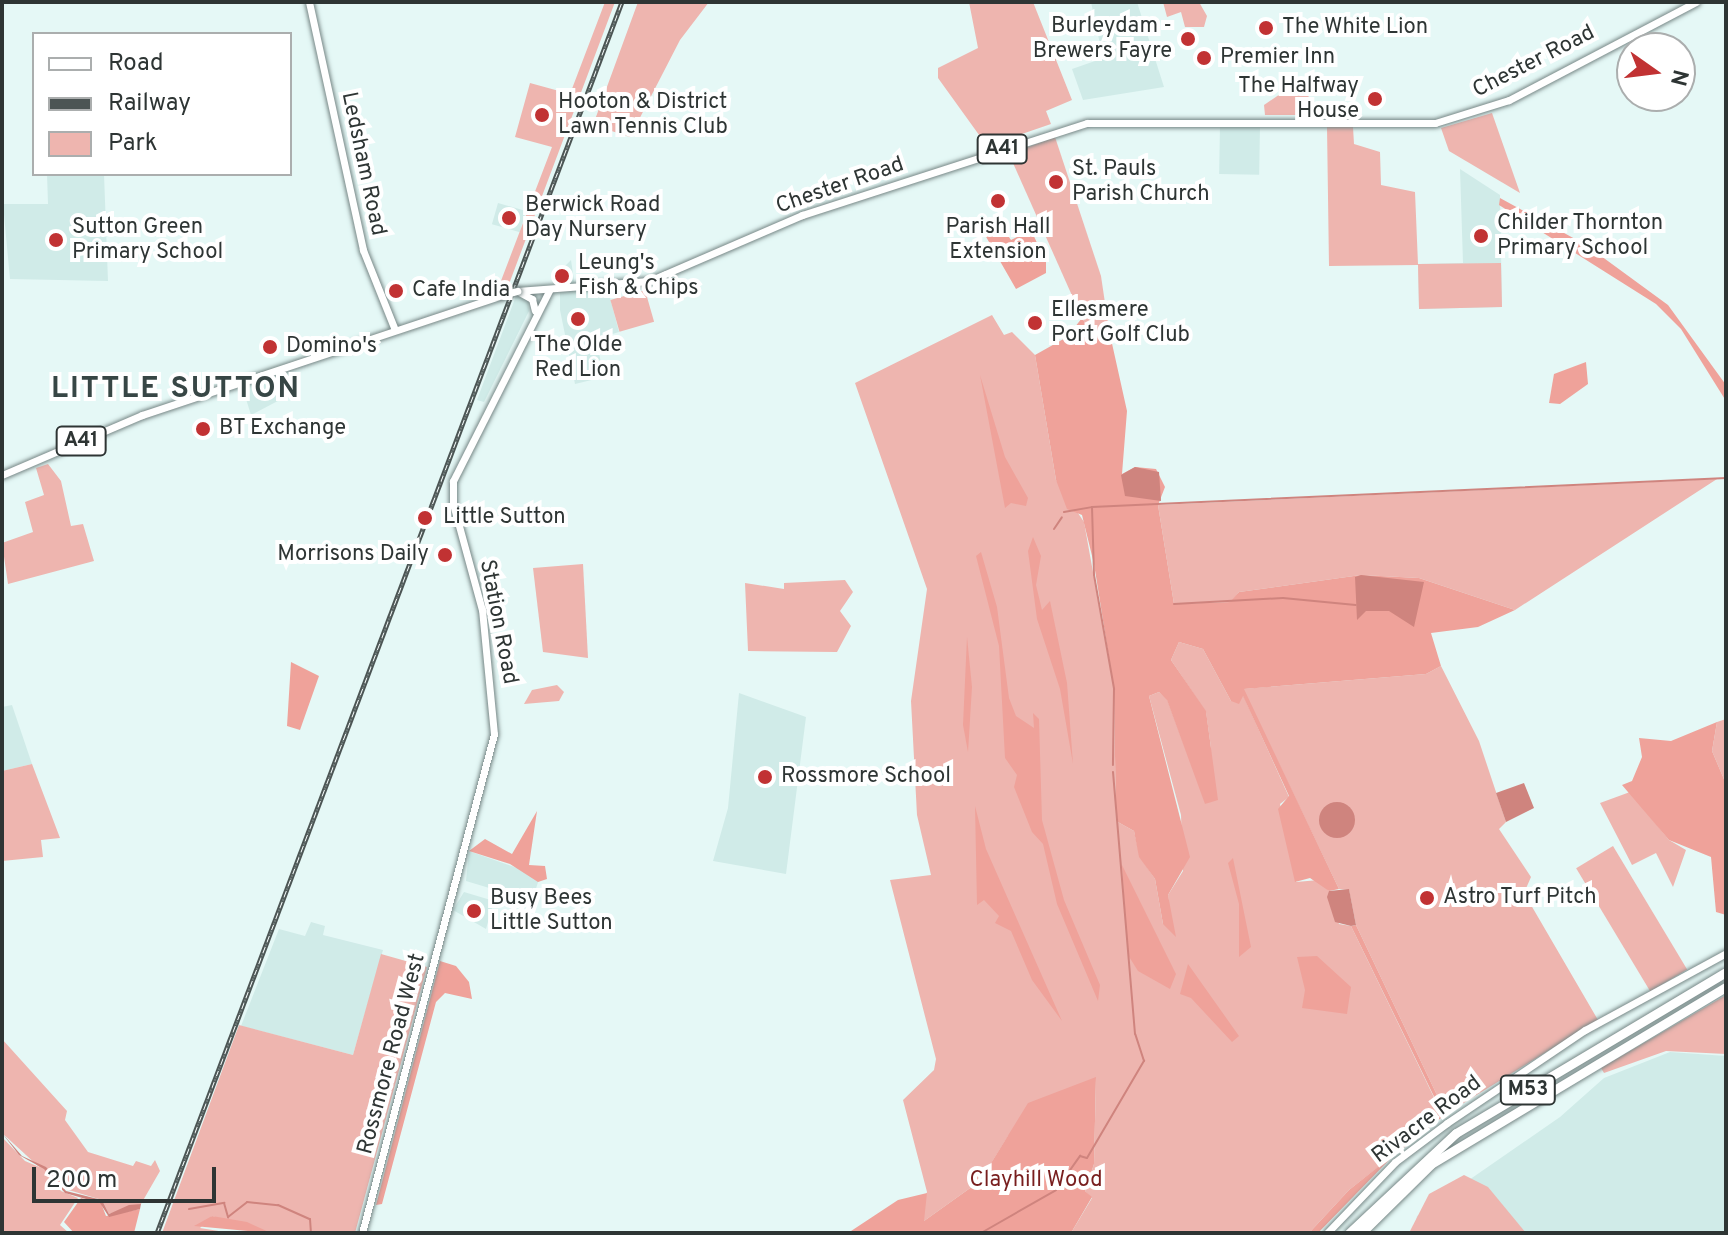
<!DOCTYPE html>
<style>
body{margin:0}
#map{position:relative;width:1728px;height:1235px;overflow:hidden;background:#e5f8f6;font-family:Overpass,sans-serif}
div>[style]{position:absolute}
.built>*{inset:0;background:#d0ebe8;transform-origin:0 0}
.green>*{inset:0;background:#eeb5af;transform-origin:0 0}
.forest>*{inset:0;background:#efa29a}
.water>*{inset:0;background:#cf847e}
.round{border-radius:50%}
.stream>*{height:2px;margin:-1px;padding:0 1px;transform-origin:1px;border-radius:1px;background:#cf847e}
.roads{filter:drop-shadow(0 0 2px #778786) drop-shadow(0 0 2px #778786)}
.major>*{height:7px;margin:-3.5px;padding:0 3.5px;transform-origin:3.5px;border-radius:3.5px;background:#fff}
.highway>*{height:9px;margin:-4.5px;padding:0 4.5px;transform-origin:4.5px;border-radius:4.5px;background:#fff}
.rail>*{height:5px;margin-top:-2.5px;transform-origin:0;background:repeating-linear-gradient(90deg,#fff 0 6px,#4c5554 0 12px);box-sizing:border-box;border-block:2px solid #4c5554}
.bridges{filter:drop-shadow(0 0 2px #778786) drop-shadow(0 0 2px #778786)}
.major-bridge>*{height:7px;margin:-3.5px;padding:0 3.5px;transform-origin:3.5px;border-radius:3.5px;background:#fff}
.dots>*{width:22px;height:22px;translate:-50% -50%;box-sizing:border-box;border:4px solid #fff;border-radius:50%}
span{translate:-50% -50%;white-space:nowrap;text-align:center;line-height:1.15;-webkit-text-stroke:8px #fff;paint-order:stroke}
.shield-label span{padding:2px 6px;background:#fff;border:2px solid;border-radius:6px;-webkit-text-stroke-width:0}
.shield-label{font-size:20px;color:#2e3534;font-weight:700}
.poi-label{font-size:22px;color:#2e3534}
.right{translate:-100% -50%;text-align:right}
.left{translate:0 -50%;text-align:left}
.street-label{font-size:22px;color:#2e3534}
.park-label{font-size:22px;color:#781e1e}
.district-label{font-size:30px;color:#374645;font-weight:700;letter-spacing:2px}
.frame{position:absolute;inset:0;border:4px solid #2e3534;pointer-events:none}
.legend{position:absolute;left:32px;top:32px;width:260px;height:144px;box-sizing:border-box;background:#fff;border:2px solid #abaeae;margin:0;padding:10px 14px;list-style:none;font-size:24px;color:#2e3534}
.legend li{display:flex;align-items:center;gap:16px;height:40px}
.legend b{width:40px;border:2px solid #abaeae}
.north{position:absolute;left:1616px;top:32px;width:80px;height:80px;box-sizing:border-box;background:#fff;border:2px solid #abaeae;border-radius:50%;rotate:104deg;font-size:22px;font-weight:700;line-height:32px;text-align:center;color:#2e3534}
.north::after{content:'';display:block;margin:auto;width:28px;height:36px;background:#c13233;clip-path:polygon(50% 0,100% 100%,50% 72%,0 100%)}
.scale{position:absolute;left:32px;top:1167px;width:184px;height:36px;box-sizing:border-box;border:4px solid #2e3534;border-top:0;padding-left:10px;font-size:24px;line-height:28px;white-space:nowrap;color:#2e3534;-webkit-text-stroke:6px #fff;paint-order:stroke}
</style>
<div id="map">
<div class="built">
<i style="clip-path:polygon(1091px 2px,1137px 2px,1164px 87px,1083px 100px,1072px 69px,1095px 61px,1092px 47px,1100px 44px)"></i>
<i style="left:1220px;top:126px;width:40px;height:48px;rotate:1deg"></i>
<i style="clip-path:polygon(1460px 169px,1500px 195px,1502px 307px,1419px 309px,1418px 264px,1463px 263px)"></i>
<i style="clip-path:polygon(47px 174px,104px 174px,108px 281px,10px 279px,3px 204px,48px 204px)"></i>
<i style="left:498px;top:203px;width:29px;height:22px;rotate:16deg"></i>
<i style="clip-path:polygon(571px 260px,575px 287px,607px 286px,619px 332px,596px 339px,604px 377px,575px 384px,560px 310px,560px 271px)"></i>
<i style="clip-path:polygon(516px 296px,528px 300px,529px 311px,484px 402px,477px 400px)"></i>
<i style="clip-path:polygon(288px 371px,295px 392px,251px 415px,242px 386px)"></i>
<i style="clip-path:polygon(739px 693px,806px 717px,786px 874px,713px 861px,728px 808px)"></i>
<i style="clip-path:polygon(12px 705px,32px 764px,2px 771px,2px 707px)"></i>
<i style="clip-path:polygon(469px 851px,540px 876px,532px 901px,466px 881px)"></i>
<i style="clip-path:polygon(464px 892px,494px 901px,486px 929px,453px 910px)"></i>
<i style="clip-path:polygon(311px 922px,325px 926px,323px 935px,383px 950px,353px 1055px,241px 1026px,279px 929px,305px 936px)"></i>
<i style="clip-path:polygon(1670px 1052px,1726px 1056px,1726px 1233px,1413px 1233px,1417px 1216px,1560px 1117px,1604px 1078px)"></i>
</div>
<div class="green">
<i style="clip-path:polygon(605px 2px,615px 2px,509px 284px,499px 286px,552px 147px,515px 137px,530px 83px,570px 94px)"></i>
<i style="clip-path:polygon(638px 2px,709px 2px,680px 40px,630px 137px,593px 125px)"></i>
<i style="clip-path:polygon(969px 2px,1033px 2px,1072px 100px,1046px 111px,1051px 124px,987px 146px,938px 78px,938px 68px,978px 48px)"></i>
<i style="clip-path:polygon(1163px 2px,1199px 2px,1207px 16px,1204px 27px,1185px 27px,1181px 12px,1167px 17px)"></i>
<i style="clip-path:polygon(1299px 81px,1320px 115px,1265px 115px,1264px 105px)"></i>
<i style="clip-path:polygon(1492px 113px,1520px 193px,1449px 151px,1441px 128px)"></i>
<i style="clip-path:polygon(1327px 127px,1353px 127px,1354px 144px,1380px 152px,1381px 185px,1415px 192px,1418px 264px,1501px 263px,1502px 307px,1419px 309px,1418px 265px,1329px 266px)"></i>
<i style="clip-path:polygon(1055px 137px,1101px 276px,1109px 330px,1091px 333px,1082px 318px,1009px 154px)"></i>
<i style="left:645px;top:290px;width:33px;height:36px;rotate:74deg"></i>
<i style="clip-path:polygon(992px 315px,1004px 335px,1012px 332px,1035px 355px,1056px 480px,1084px 522px,1114px 689px,1116px 821px,1134px 831px,1140px 857px,1155px 879px,1163px 924px,1171px 923px,1168px 895px,1183px 871px,1181px 815px,1149px 696px,1159px 692px,1167px 699px,1206px 804px,1211px 748px,1206px 712px,1171px 660px,1179px 642px,1203px 649px,1231px 701px,1243px 695px,1289px 797px,1280px 804px,1296px 882px,1319px 880px,1329px 891px,1339px 924px,1351px 926px,1443px 1116px,1349px 1190px,1309px 1233px,1071px 1233px,1092px 1198px,1085px 1191px,1094px 1164px,1096px 1078px,1008px 1136px,980px 1181px,924px 1221px,920px 1217px,927px 1192px,903px 1100px,934px 1070px,936px 1059px,890px 880px,931px 875px,917px 815px,911px 701px,927px 589px,855px 383px)"></i>
<i style="clip-path:polygon(48px 464px,61px 481px,71px 526px,83px 524px,94px 561px,8px 584px,2px 543px,33px 532px,25px 502px,44px 495px,36px 468px)"></i>
<i style="clip-path:polygon(1717px 479px,1515px 610px,1419px 578px,1361px 575px,1239px 592px,1231px 602px,1174px 604px,1158px 505px)"></i>
<i style="clip-path:polygon(583px 564px,588px 658px,543px 652px,533px 568px)"></i>
<i style="clip-path:polygon(845px 580px,853px 592px,840px 611px,851px 626px,837px 652px,748px 651px,745px 583px,784px 589px,784px 583px)"></i>
<i style="clip-path:polygon(1441px 666px,1479px 741px,1506px 822px,1499px 829px,1531px 877px,1524px 893px,1598px 1020px,1446px 1114px,1356px 925px,1349px 890px,1339px 889px,1243px 689px,1426px 674px)"></i>
<i style="clip-path:polygon(557px 685px,564px 692px,559px 701px,524px 704px,532px 690px)"></i>
<i style="clip-path:polygon(1726px 719px,1726px 784px,1712px 751px,1717px 722px)"></i>
<i style="clip-path:polygon(32px 764px,60px 838px,41px 840px,43px 857px,2px 861px,2px 771px)"></i>
<i style="clip-path:polygon(1630px 792px,1669px 840px,1686px 850px,1673px 887px,1656px 853px,1632px 865px,1600px 803px)"></i>
<i style="left:1613px;top:846px;width:144px;height:43px;rotate:59deg"></i>
<i style="clip-path:polygon(381px 954px,427px 967px,355px 1233px,271px 1233px,212px 1216px,200px 1228px,231px 1233px,162px 1233px,239px 1025px,353px 1055px)"></i>
<i style="clip-path:polygon(1726px 995px,1726px 1054px,1666px 1051px,1604px 1073px,1601px 1068px)"></i>
<i style="clip-path:polygon(2px 1039px,67px 1111px,65px 1120px,88px 1152px,133px 1166px,136px 1161px,151px 1166px,155px 1160px,160px 1171px,141px 1204px,109px 1214px,102px 1200px,62px 1188px,2px 1133px)"></i>
<i style="clip-path:polygon(2px 1137px,25px 1161px,44px 1169px,61px 1191px,78px 1198px,60px 1225px,69px 1233px,2px 1233px)"></i>
<i style="clip-path:polygon(1464px 1175px,1488px 1187px,1526px 1233px,1409px 1233px,1429px 1194px)"></i>
</div>
<div class="forest">
<i style="clip-path:polygon(1500px 198px,1586px 245px,1668px 305px,1726px 385px,1726px 401px,1681px 329px,1656px 304px,1499px 205px)"></i>
<i style="clip-path:polygon(1002px 227px,1011px 240px,1031px 230px,1046px 262px,1046px 273px,1016px 289px,985px 235px)"></i>
<i style="clip-path:polygon(1082px 318px,1091px 333px,1109px 330px,1127px 411px,1122px 474px,1135px 467px,1156px 469px,1165px 487px,1158px 505px,1174px 604px,1230px 602px,1239px 592px,1361px 575px,1419px 578px,1515px 610px,1478px 627px,1431px 633px,1441px 666px,1426px 674px,1244px 689px,1339px 889px,1329px 891px,1310px 878px,1295px 882px,1278px 809px,1289px 796px,1243px 696px,1239px 704px,1231px 701px,1203px 649px,1179px 642px,1171px 660px,1206px 711px,1218px 800px,1205px 804px,1167px 700px,1159px 692px,1149px 696px,1190px 857px,1168px 895px,1176px 937px,1163px 924px,1155px 879px,1139px 857px,1134px 831px,1116px 821px,1114px 689px,1094px 564px,1082px 515px,1067px 509px,1056px 480px,1035px 355px,1067px 337px)"></i>
<i style="clip-path:polygon(1586px 362px,1588px 384px,1560px 404px,1549px 403px,1554px 374px)"></i>
<i style="clip-path:polygon(980px 375px,1005px 457px,1028px 498px,1026px 506px,1011px 503px,1005px 508px)"></i>
<i style="clip-path:polygon(1033px 537px,1041px 556px,1036px 585px,1042px 610px,1050px 601px,1067px 683px,1073px 764px,1060px 689px,1037px 619px,1028px 551px)"></i>
<i style="clip-path:polygon(981px 552px,997px 607px,1009px 698px,1016px 716px,1034px 728px,1033px 713px,1039px 719px,1042px 820px,1064px 900px,1100px 985px,1098px 1001px,1057px 904px,1043px 844px,1032px 832px,1014px 787px,1017px 775px,1005px 758px,999px 646px,976px 556px)"></i>
<i style="clip-path:polygon(967px 637px,972px 687px,968px 752px,963px 725px)"></i>
<i style="clip-path:polygon(291px 662px,319px 676px,300px 730px,287px 726px)"></i>
<i style="clip-path:polygon(1717px 722px,1712px 751px,1726px 784px,1726px 915px,1716px 912px,1711px 857px,1669px 840px,1622px 785px,1632px 781px,1642px 757px,1639px 738px,1671px 741px)"></i>
<i style="clip-path:polygon(975px 806px,986px 849px,1062px 1021px,1032px 980px,1011px 931px,995px 923px,999px 916px,984px 900px,977px 905px)"></i>
<i style="clip-path:polygon(537px 811px,529px 865px,545px 866px,547px 879px,538px 882px,510px 864px,469px 851px,485px 839px,512px 854px)"></i>
<i style="clip-path:polygon(1233px 858px,1251px 947px,1239px 957px,1239px 904px,1228px 863px)"></i>
<i style="clip-path:polygon(1122px 865px,1176px 974px,1170px 989px,1138px 971px,1128px 955px)"></i>
<i style="clip-path:polygon(1356px 925px,1446px 1114px,1391px 1158px,1318px 1233px,1309px 1233px,1349px 1190px,1443px 1115px,1351px 926px)"></i>
<i style="clip-path:polygon(1317px 956px,1351px 987px,1347px 1014px,1302px 1008px,1305px 990px,1297px 957px)"></i>
<i style="clip-path:polygon(440px 961px,456px 966px,469px 982px,472px 999px,445px 993px,436px 1002px,382px 1204px,376px 1205px)"></i>
<i style="clip-path:polygon(1188px 964px,1239px 1036px,1232px 1042px,1191px 998px,1180px 994px)"></i>
<i style="clip-path:polygon(1096px 1077px,1094px 1164px,1085px 1191px,1092px 1197px,1071px 1233px,848px 1233px,898px 1200px,927px 1193px,924px 1221px,980px 1181px,1028px 1103px)"></i>
<i style="clip-path:polygon(81px 1198px,101px 1203px,106px 1216px,140px 1209px,134px 1233px,74px 1233px,64px 1222px)"></i>
<i style="clip-path:polygon(212px 1216px,247px 1222px,271px 1233px,194px 1226px)"></i>
</div>
<div class="water">
<i style="clip-path:polygon(1135px 467px,1159px 472px,1161px 501px,1125px 496px,1121px 475px)"></i>
<i style="clip-path:polygon(1361px 575px,1424px 582px,1414px 627px,1389px 611px,1366px 611px,1357px 620px,1355px 577px)"></i>
<i style="clip-path:polygon(1524px 783px,1534px 808px,1506px 822px,1496px 793px)"></i>
<i class="round" style="left:1319px;top:802px;width:36px;height:36px"></i>
<i style="clip-path:polygon(1349px 889px,1356px 925px,1351px 926px,1335px 922px,1327px 897px,1329px 891px)"></i>
<i style="clip-path:polygon(2px 1133px,22px 1156px,46px 1167px,66px 1191px,102px 1200px,109px 1214px,129px 1205px,141px 1204px,140px 1209px,109px 1217px,100px 1203px,65px 1193px,44px 1169px,19px 1155px)"></i>
</div>
<div class="stream">
<i style="left:1092px;top:507px;width:635px;rotate:-2.62deg"></i>
<i style="left:1064px;top:512px;width:28px;rotate:-10deg"></i>
<i style="left:1092px;top:507px;width:68px;rotate:88.3deg"></i>
<i style="left:1094px;top:575px;width:116px;rotate:80deg"></i>
<i style="left:1114px;top:689px;width:76px;rotate:90.8deg"></i>
<i style="left:1054px;top:529px;width:14px;rotate:-56deg"></i>
<i style="left:1174px;top:604px;width:109px;rotate:-3.2deg"></i>
<i style="left:1283px;top:598px;width:73px;rotate:5.5deg"></i>
<i style="left:189px;top:1209px;width:36px;rotate:-10deg"></i>
<i style="left:224px;top:1203px;width:15px;rotate:74deg"></i>
<i style="left:228px;top:1217px;width:24px;rotate:-38deg"></i>
<i style="left:247px;top:1202px;width:31px;rotate:6deg"></i>
<i style="left:278px;top:1205px;width:35px;rotate:24deg"></i>
<i style="left:310px;top:1219px;width:14px;rotate:86deg"></i>
<i style="left:981px;top:1233px;width:86px;rotate:-29.8deg"></i>
<i style="left:1056px;top:1190px;width:42px;rotate:-54.8deg"></i>
<i style="left:1080px;top:1156px;width:7px;rotate:16deg"></i>
<i style="left:1087px;top:1158px;width:113px;rotate:-59.6deg"></i>
<i style="left:1144px;top:1061px;width:28px;rotate:-108deg"></i>
<i style="left:1135px;top:1034px;width:263px;rotate:-94.8deg"></i>
</div>
<div class="roads">
<div class="major">
<i style="left:309px;top:2px;width:254px;rotate:77.7deg"></i>
<i style="left:363px;top:250px;width:86px;rotate:68.2deg"></i>
<i style="left:517px;top:291px;width:132px;rotate:-4.3deg"></i>
<i style="left:649px;top:281px;width:167px;rotate:-23.3deg"></i>
<i style="left:802px;top:215px;width:299px;rotate:-17.9deg"></i>
<i style="left:1087px;top:123px;width:348px"></i>
<i style="left:1435px;top:123px;width:77px;rotate:-17.3deg"></i>
<i style="left:1509px;top:100px;width:211px;rotate:-27.7deg"></i>
<i style="left:519px;top:292px;width:15px;rotate:28deg"></i>
<i style="left:532px;top:299px;width:12px;rotate:76deg"></i>
<i style="left:2px;top:475px;width:152px;rotate:-23.2deg"></i>
<i style="left:142px;top:415px;width:379px;rotate:-18.4deg"></i>
<i style="left:362px;top:1233px;width:516px;rotate:-75.18deg"></i>
<i style="left:494px;top:734px;width:125px;rotate:-95.5deg"></i>
<i style="left:482px;top:610px;width:110px;rotate:-105.3deg"></i>
<i style="left:453px;top:504px;width:23px;rotate:-90deg"></i>
<i style="left:453px;top:481px;width:213px;rotate:-63.2deg"></i>
<i style="left:1327px;top:1233px;width:98px;rotate:-46.2deg"></i>
<i style="left:1395px;top:1162px;width:65px;rotate:-36.9deg"></i>
<i style="left:1447px;top:1123px;width:166px;rotate:-34deg"></i>
<i style="left:1585px;top:1030px;width:161px;rotate:-28.6deg"></i>
</div>
<div class="highway">
<i style="left:1349px;top:1233px;width:146px;rotate:-43.1deg"></i>
<i style="left:1456px;top:1133px;width:314px;rotate:-30.8deg"></i>
<i style="left:1361px;top:1233px;width:98px;rotate:-44.6deg"></i>
<i style="left:1431px;top:1164px;width:344px;rotate:-31deg"></i>
</div>
</div>
<div class="rail">
<i style="left:157px;top:1233px;width:1316px;rotate:-69.31deg"></i>
</div>
<div class="bridges">
<div class="major-bridge">
<i style="left:502px;top:295px;width:16px;rotate:-15deg"></i>
</div>
</div>
<div class="dots">
<i style="left:1266px;top:28px;background:#c13233"></i>
<i style="left:1188px;top:39px;background:#c13233"></i>
<i style="left:1204px;top:58px;background:#c13233"></i>
<i style="left:1375px;top:99px;background:#c13233"></i>
<i style="left:542px;top:115px;background:#c13233"></i>
<i style="left:1056px;top:182px;background:#c13233"></i>
<i style="left:998px;top:201px;background:#c13233"></i>
<i style="left:509px;top:218px;background:#c13233"></i>
<i style="left:1481px;top:236px;background:#c13233"></i>
<i style="left:56px;top:240px;background:#c13233"></i>
<i style="left:562px;top:276px;background:#c13233"></i>
<i style="left:396px;top:291px;background:#c13233"></i>
<i style="left:578px;top:319px;background:#c13233"></i>
<i style="left:1035px;top:323px;background:#c13233"></i>
<i style="left:270px;top:347px;background:#c13233"></i>
<i style="left:203px;top:429px;background:#c13233"></i>
<i style="left:425px;top:518px;background:#c13233"></i>
<i style="left:445px;top:555px;background:#c13233"></i>
<i style="left:765px;top:777px;background:#c13233"></i>
<i style="left:1427px;top:898px;background:#c13233"></i>
<i style="left:474px;top:911px;background:#c13233"></i>
</div>
<div class="shield-label">
<span style="left:1002px;top:149px">A41</span>
<span style="left:81px;top:441px">A41</span>
<span style="left:1528px;top:1090px">M53</span>
</div>
<div class="poi-label">
<span class="right" style="left:1172px;top:39px">Burleydam -<br>Brewers Fayre</span>
<span class="left" style="left:1282px;top:28px">The White Lion</span>
<span class="left" style="left:1220px;top:58px">Premier Inn</span>
<span class="right" style="left:1359px;top:99px">The Halfway<br>House</span>
<span class="left" style="left:558px;top:115px">Hooton &amp; District<br>Lawn Tennis Club</span>
<span class="left" style="left:1072px;top:182px">St. Pauls<br>Parish Church</span>
<span class="left" style="left:525px;top:218px">Berwick Road<br>Day Nursery</span>
<span class="left" style="left:1497px;top:236px">Childer Thornton<br>Primary School</span>
<span class="left" style="left:72px;top:240px">Sutton Green<br>Primary School</span>
<span style="left:998px;top:240px">Parish Hall<br>Extension</span>
<span class="left" style="left:578px;top:276px">Leung's<br>Fish &amp; Chips</span>
<span class="left" style="left:412px;top:291px">Cafe India</span>
<span class="left" style="left:1051px;top:323px">Ellesmere<br>Port Golf Club</span>
<span style="left:578px;top:358px">The Olde<br>Red Lion</span>
<span class="left" style="left:286px;top:347px">Domino's</span>
<span class="left" style="left:219px;top:429px">BT Exchange</span>
<span class="left" style="left:443px;top:518px">Little Sutton</span>
<span class="right" style="left:429px;top:555px">Morrisons Daily</span>
<span class="left" style="left:781px;top:777px">Rossmore School</span>
<span class="left" style="left:490px;top:911px">Busy Bees<br>Little Sutton</span>
<span class="left" style="left:1443px;top:898px">Astro Turf Pitch</span>
</div>
<div class="street-label">
<span style="left:1534px;top:62px;rotate:-27deg">Chester Road</span>
<span style="left:363px;top:164px;rotate:78deg">Ledsham Road</span>
<span style="left:840px;top:186px;rotate:-19deg">Chester Road</span>
<span style="left:498px;top:622px;rotate:79deg">Station Road</span>
<span style="left:392px;top:1054px;rotate:-75deg">Rossmore Road West</span>
<span style="left:1427px;top:1120px;rotate:-37deg">Rivacre Road</span>
</div>
<div class="park-label">
<span style="left:1036px;top:1181px">Clayhill Wood</span>
</div>
<div class="district-label">
<span style="left:176px;top:390px">LITTLE SUTTON</span>
</div>
<div class="frame"></div>
<ul class="legend">
<li><b style="height:10px;background:#fff"></b>Road</li>
<li><b style="height:10px;background:#4c5554"></b>Railway</li>
<li><b style="height:22px;background:#eeb5af"></b>Park</li>
</ul>
<div class="north">N</div>
<div class="scale">200 m</div>
</div>
